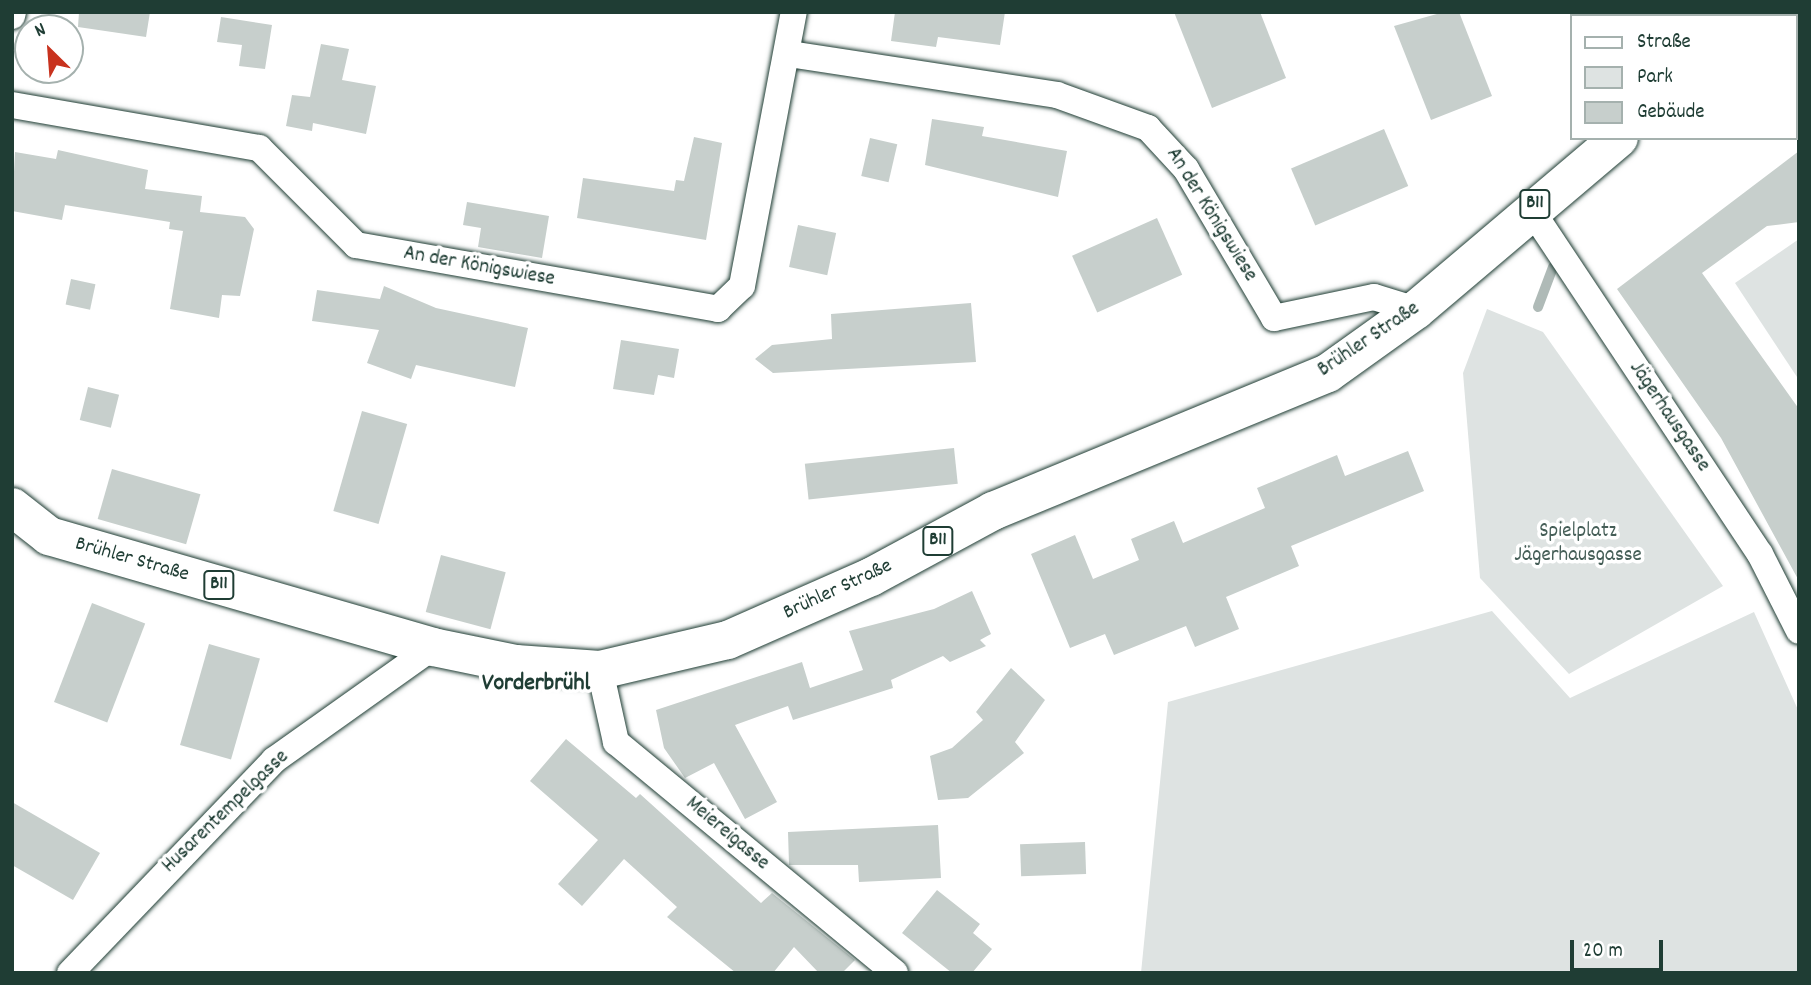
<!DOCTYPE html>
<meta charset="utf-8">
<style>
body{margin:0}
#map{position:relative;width:1811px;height:985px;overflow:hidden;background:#fff;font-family:Dekko,sans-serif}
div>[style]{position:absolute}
.green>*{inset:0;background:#dee3e2}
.stream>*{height:10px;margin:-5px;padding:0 5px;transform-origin:5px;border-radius:5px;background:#afbab7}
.building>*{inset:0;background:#c7cfcc;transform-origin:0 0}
.roads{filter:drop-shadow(0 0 2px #1f3d34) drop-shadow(0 0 2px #1f3d34)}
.minor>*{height:26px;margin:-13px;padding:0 13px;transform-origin:13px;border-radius:13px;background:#fff}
.primary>*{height:38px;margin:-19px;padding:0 19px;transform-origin:19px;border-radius:19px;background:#fff}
span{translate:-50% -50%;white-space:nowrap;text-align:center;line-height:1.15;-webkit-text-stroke:7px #fff;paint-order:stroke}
.shield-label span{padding:2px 5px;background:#fff;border:2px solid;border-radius:5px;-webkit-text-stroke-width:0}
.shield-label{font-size:19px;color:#1f3d34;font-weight:700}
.street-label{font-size:21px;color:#1f3d34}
.park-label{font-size:21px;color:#455e57}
.quarter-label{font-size:24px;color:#1f3d34;font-weight:700}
.frame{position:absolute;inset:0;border:14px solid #1f3d34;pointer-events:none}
.legend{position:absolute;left:1570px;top:14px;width:228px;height:126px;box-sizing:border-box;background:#fff;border:2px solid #a5b1ae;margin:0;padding:9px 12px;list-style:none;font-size:21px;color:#1f3d34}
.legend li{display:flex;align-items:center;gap:14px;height:35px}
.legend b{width:35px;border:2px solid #a5b1ae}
.north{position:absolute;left:14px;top:14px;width:70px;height:70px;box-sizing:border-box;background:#fff;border:2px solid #a5b1ae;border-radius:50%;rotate:335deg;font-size:19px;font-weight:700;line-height:28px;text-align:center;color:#1f3d34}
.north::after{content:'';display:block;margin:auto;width:24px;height:32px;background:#c8321e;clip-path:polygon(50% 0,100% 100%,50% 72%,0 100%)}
.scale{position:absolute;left:1570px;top:940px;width:93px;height:32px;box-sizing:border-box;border:4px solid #1f3d34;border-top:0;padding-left:9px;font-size:21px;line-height:24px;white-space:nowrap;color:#1f3d34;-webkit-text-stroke:5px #fff;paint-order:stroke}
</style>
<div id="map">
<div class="green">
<i style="clip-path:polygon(1799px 239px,1799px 380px,1735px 283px)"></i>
<i style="clip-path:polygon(1487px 309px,1543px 332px,1723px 586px,1569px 674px,1480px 578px,1463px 373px)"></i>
<i style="clip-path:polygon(1492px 611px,1570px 698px,1754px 612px,1799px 712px,1799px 973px,1141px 973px,1168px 702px)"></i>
</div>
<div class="stream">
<i style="left:1538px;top:307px;width:43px;rotate:-69.4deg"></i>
</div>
<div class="building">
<i style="clip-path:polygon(79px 12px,150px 12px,146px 37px,78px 27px)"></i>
<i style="clip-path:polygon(895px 12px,1005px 12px,1000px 45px,938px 37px,936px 47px,891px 41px)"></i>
<i style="clip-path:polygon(1174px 12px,1260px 12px,1286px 78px,1212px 108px)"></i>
<i style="clip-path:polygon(1444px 12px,1459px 12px,1492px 96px,1431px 120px,1394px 26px)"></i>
<i style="clip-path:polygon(221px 17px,272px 25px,265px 69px,239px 66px,242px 45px,217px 42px)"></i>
<i style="clip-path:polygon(321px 44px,349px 49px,342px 80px,376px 86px,366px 134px,313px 123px,312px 131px,286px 126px,292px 95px,310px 97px)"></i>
<i style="clip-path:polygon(932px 119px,984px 127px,982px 136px,1067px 151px,1058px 197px,925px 165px)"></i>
<i style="left:1384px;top:129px;width:62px;height:101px;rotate:67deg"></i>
<i style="clip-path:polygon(694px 137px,722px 143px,706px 240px,577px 218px,583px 178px,674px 191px,676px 180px,684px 181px)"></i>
<i style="left:870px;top:138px;width:28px;height:39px;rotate:13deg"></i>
<i style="clip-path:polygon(58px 150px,148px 170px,145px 189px,202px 196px,200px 212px,245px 217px,254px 229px,240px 296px,222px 295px,219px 318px,170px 309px,183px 231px,169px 229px,170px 222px,65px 205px,62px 220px,12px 211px,15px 152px,56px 159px)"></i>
<i style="clip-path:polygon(1799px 151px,1799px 222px,1767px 226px,1702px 273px,1799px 409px,1799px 581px,1721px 438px,1617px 289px)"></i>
<i style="clip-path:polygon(467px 202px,549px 216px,542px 258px,478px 247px,481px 228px,463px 225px)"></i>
<i style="left:1157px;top:218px;width:62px;height:93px;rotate:66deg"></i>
<i style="left:798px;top:225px;width:39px;height:43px;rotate:12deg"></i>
<i style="left:71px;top:279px;width:25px;height:26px;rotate:12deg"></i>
<i style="clip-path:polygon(384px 286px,436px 308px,528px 328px,515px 387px,416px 365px,411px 379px,367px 363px,379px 330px,312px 321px,317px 290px,380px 299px)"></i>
<i style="clip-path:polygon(971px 303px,976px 362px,773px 373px,755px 359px,772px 345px,832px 339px,831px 314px)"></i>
<i style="clip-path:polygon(621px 340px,679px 349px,674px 378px,658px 375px,654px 395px,613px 389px)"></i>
<i style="left:88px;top:387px;width:32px;height:34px;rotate:14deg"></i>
<i style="left:362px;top:411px;width:47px;height:104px;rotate:16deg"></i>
<i style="left:954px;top:448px;width:36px;height:150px;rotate:84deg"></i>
<i style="clip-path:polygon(1408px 451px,1424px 491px,1291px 546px,1299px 566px,1226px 597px,1239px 629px,1195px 647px,1186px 626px,1114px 655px,1105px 634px,1070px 648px,1031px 554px,1075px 535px,1093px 579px,1139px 560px,1131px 539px,1174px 521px,1183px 543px,1265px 508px,1257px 488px,1337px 455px,1345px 476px)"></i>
<i style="left:112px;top:469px;width:92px;height:52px;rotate:16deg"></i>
<i style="left:441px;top:555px;width:67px;height:59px;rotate:15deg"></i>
<i style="clip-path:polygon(972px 591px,991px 634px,980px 640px,986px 646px,950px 662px,943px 656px,891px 680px,893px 688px,793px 720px,788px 706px,735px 725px,777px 802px,745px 819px,714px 763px,685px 778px,664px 748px,656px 710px,802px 662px,810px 688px,863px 670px,849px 631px,934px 609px)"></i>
<i style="left:92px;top:603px;width:57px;height:106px;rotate:21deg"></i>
<i style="left:209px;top:644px;width:53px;height:105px;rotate:16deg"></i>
<i style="clip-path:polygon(1011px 668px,1045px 700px,1015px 742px,1024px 753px,968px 798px,938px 800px,930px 756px,952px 748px,983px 720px,976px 712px)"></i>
<i style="clip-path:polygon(566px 739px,636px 798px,640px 794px,761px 903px,772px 893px,855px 960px,842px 973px,819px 973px,794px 947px,773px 973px,736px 973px,667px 917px,677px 907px,624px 859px,582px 906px,558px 884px,598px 840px,530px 781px)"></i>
<i style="clip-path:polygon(12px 802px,100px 853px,73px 900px,12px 865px)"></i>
<i style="clip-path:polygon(938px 825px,941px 878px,859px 882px,858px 865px,789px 865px,788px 832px)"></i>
<i style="left:1085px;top:842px;width:32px;height:65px;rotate:88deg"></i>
<i style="clip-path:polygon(937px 890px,980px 924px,973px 933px,992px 949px,972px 973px,952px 973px,902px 933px)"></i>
</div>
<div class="roads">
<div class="minor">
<i style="left:12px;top:16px;width:4px;rotate:-76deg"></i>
<i style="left:790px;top:54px;width:270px;rotate:8.7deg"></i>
<i style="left:1057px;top:95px;width:97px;rotate:19.9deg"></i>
<i style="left:1148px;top:128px;width:56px;rotate:47.2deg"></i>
<i style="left:1186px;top:169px;width:173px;rotate:59.4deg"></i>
<i style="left:1274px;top:318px;width:102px;rotate:-11.9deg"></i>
<i style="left:1374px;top:297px;width:44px;rotate:17.2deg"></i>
<i style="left:12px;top:105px;width:251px;rotate:9.9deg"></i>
<i style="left:259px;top:148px;width:137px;rotate:45deg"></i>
<i style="left:356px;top:245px;width:368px;rotate:10deg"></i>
<i style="left:718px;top:309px;width:33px;rotate:-44deg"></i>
<i style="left:742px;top:286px;width:279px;rotate:-79.3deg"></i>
<i style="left:1530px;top:208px;width:415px;rotate:56.4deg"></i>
<i style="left:1760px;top:554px;width:86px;rotate:63.1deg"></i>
<i style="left:600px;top:670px;width:74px;rotate:77.5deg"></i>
<i style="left:616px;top:742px;width:362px;rotate:39.6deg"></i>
<i style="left:70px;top:973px;width:295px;rotate:-46.2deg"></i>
<i style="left:274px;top:760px;width:195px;rotate:-35.4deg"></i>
</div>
<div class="primary">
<i style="left:1795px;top:59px;width:4px;rotate:-27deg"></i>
<i style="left:12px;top:507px;width:47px;rotate:38.1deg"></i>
<i style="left:49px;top:536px;width:400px;rotate:16.1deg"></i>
<i style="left:433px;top:647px;width:85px;rotate:11.6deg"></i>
<i style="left:516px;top:664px;width:84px;rotate:4.1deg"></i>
<i style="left:600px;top:670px;width:131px;rotate:-13.2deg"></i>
<i style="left:728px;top:640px;width:156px;rotate:-23.8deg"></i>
<i style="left:871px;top:577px;width:139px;rotate:-28.4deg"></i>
<i style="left:993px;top:511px;width:362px;rotate:-22.4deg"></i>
<i style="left:1328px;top:373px;width:108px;rotate:-35.6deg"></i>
<i style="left:1416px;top:310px;width:266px;rotate:-40.3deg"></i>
</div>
</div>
<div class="shield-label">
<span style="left:1535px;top:204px">B11</span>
<span style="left:938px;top:541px">B11</span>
<span style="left:219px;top:585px">B11</span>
</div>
<div class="street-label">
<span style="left:1211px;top:215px;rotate:58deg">An der Königswiese</span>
<span style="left:479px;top:267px;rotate:10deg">An der Königswiese</span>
<span style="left:1369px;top:340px;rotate:-34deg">Brühler Straße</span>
<span style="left:1669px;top:417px;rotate:56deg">Jägerhausgasse</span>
<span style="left:132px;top:560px;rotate:16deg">Brühler Straße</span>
<span style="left:838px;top:590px;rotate:-25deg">Brühler Straße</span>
<span style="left:226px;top:812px;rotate:-44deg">Husarentempelgasse</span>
<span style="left:727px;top:834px;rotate:40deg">Meiereigasse</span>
</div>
<div class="park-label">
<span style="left:1578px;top:544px">Spielplatz<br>Jägerhausgasse</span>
</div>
<div class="quarter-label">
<span style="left:536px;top:685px">Vorderbrühl</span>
</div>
<div class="frame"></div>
<ul class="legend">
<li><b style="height:9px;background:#fff"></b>Straße</li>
<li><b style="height:19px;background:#dee3e2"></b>Park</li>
<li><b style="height:19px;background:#c7cfcc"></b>Gebäude</li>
</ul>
<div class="north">N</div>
<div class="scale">20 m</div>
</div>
